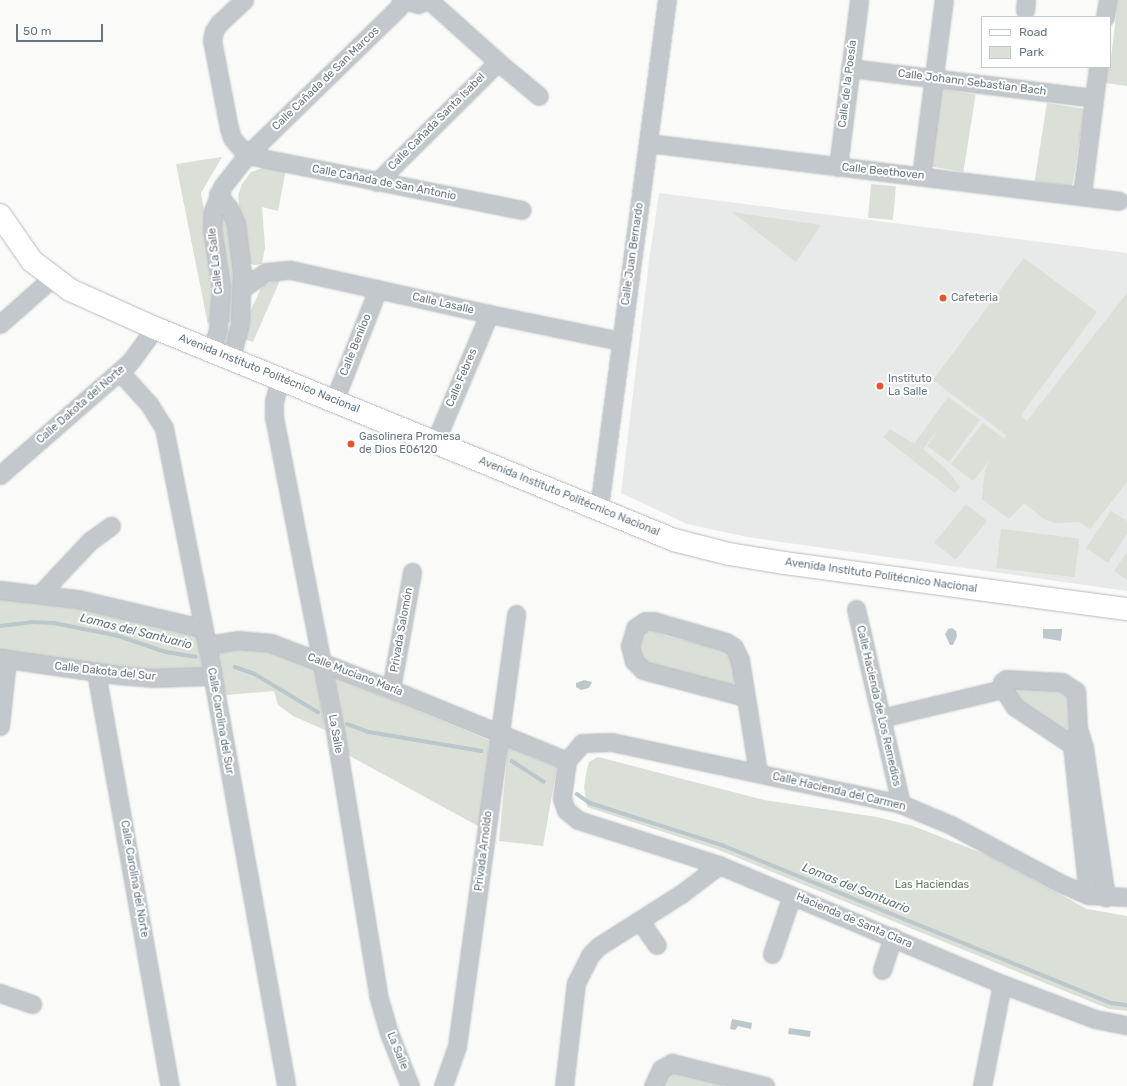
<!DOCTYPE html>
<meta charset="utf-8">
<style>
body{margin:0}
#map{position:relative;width:1127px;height:1086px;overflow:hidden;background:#fafaf8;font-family:Rubik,sans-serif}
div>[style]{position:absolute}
.built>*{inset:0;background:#e8e9e9}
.green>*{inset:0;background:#dadfd7;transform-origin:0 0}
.water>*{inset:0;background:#bbc7cb;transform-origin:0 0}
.stream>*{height:3.5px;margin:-1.75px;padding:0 1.75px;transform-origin:1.75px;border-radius:1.75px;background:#bbc7cb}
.roads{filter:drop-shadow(0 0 1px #b5babe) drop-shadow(0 0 1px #b5babe)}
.minor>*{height:17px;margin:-8.5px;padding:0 8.5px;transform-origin:8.5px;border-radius:8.5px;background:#c3c8cc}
.major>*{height:22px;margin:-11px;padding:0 11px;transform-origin:11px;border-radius:11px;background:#fff}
.dots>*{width:11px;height:11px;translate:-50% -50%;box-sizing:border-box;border:2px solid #fff;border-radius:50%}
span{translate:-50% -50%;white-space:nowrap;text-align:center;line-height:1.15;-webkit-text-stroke:4px #fff;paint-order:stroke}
.street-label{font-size:11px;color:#657683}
.poi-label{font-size:11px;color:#657683}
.left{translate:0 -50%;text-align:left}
.park-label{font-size:11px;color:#687a64}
.water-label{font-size:12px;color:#60757c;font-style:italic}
.legend{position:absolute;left:981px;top:16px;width:130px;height:52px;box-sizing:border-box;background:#fff;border:1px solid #c1c8cd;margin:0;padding:5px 7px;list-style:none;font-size:12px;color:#657683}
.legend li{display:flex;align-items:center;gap:8px;height:20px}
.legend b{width:20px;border:1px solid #c1c8cd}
.scale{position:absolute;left:16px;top:24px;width:87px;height:18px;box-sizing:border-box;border:2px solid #657683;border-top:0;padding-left:5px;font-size:12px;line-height:14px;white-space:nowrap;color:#657683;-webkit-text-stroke:3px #fff;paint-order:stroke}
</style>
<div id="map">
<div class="built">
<i style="clip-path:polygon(659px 193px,1127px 253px,1127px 591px,747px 537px,687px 524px,621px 493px,649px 261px)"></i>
</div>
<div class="green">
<i style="clip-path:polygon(1118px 0,1127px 0,1127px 86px,1105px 83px,1108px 67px,1110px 67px)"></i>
<i style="left:940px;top:89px;width:36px;height:78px;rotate:9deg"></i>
<i style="left:1047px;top:103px;width:38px;height:79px;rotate:9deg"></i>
<i style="clip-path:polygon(222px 157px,201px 193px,219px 297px,208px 325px,176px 164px)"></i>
<i style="clip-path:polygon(266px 167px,286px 169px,278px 211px,262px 207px,265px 247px,262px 264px,254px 265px,246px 261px,238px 196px,242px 184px,251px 172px)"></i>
<i style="left:871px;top:184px;width:25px;height:34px;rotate:5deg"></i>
<i style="clip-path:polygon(222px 209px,228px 219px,235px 250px,236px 317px,229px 323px,224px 318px,228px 277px,220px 246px,215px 210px)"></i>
<i style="clip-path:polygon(732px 212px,821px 225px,796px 262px)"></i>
<i style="clip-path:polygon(1024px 258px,1097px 312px,1021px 415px,1027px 421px,1127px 293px,1127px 482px,1090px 529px,1080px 522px,1055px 523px,1044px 519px,1024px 503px,1009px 519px,982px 499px,985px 470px,989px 461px,973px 481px,951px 464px,983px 423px,1004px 439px,1008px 434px,1006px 435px,933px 380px)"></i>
<i style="clip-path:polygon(281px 278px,253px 342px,241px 338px,243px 327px,262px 286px)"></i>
<i style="clip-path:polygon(948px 397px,980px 420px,949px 462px,927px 446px,940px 427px,923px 449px,946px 469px,960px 487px,955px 493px,883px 437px,890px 429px,914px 444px)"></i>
<i style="left:966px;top:504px;width:27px;height:50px;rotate:39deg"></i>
<i style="clip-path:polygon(1111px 511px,1127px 521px,1127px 534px,1108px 563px,1086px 548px)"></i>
<i style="left:1001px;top:529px;width:79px;height:39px;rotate:7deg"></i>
<i style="clip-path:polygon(1127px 552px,1127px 580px,1114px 571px)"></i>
<i style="clip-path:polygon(0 596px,107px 607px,197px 633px,202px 671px,188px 674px,0 654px)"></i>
<i style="clip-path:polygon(648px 628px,666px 636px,721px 649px,731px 656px,737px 680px,728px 690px,637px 659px,639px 630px)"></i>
<i style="clip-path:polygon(257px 647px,315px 668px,325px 730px,293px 716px,278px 705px,274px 691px,226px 695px,217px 653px)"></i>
<i style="clip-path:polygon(334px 676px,490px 741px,480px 827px,348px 755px)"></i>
<i style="clip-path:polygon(1006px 686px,1064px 691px,1072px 697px,1079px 742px,1014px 704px)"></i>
<i style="clip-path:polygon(508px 746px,557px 767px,543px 846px,499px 841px)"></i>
<i style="clip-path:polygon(598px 757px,764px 800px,877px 817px,913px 826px,987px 855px,1087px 909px,1127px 916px,1127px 1011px,1109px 1009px,716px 849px,587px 807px,584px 787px,587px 769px,589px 762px)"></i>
<i style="clip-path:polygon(675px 1072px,725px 1086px,658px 1086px,663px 1075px)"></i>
</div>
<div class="water">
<i style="clip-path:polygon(952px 628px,956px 631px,957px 636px,953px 645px,950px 645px,945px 634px,948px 629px)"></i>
<i style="clip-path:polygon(1043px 629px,1062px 629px,1061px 641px,1043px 638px)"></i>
<i style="clip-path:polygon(584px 680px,592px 682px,589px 688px,581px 690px,576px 687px,576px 683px)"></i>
<i style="clip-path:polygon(732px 1019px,752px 1023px,751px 1029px,738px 1026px,735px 1030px,730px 1029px)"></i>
<i style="left:789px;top:1028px;width:22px;height:6px;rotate:8deg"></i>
</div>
<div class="stream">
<i style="left:0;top:626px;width:33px;rotate:-7deg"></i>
<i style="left:33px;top:622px;width:21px;rotate:3deg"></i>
<i style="left:54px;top:623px;width:66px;rotate:11.3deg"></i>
<i style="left:119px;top:636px;width:50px;rotate:18.8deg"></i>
<i style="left:166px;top:652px;width:30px;rotate:9deg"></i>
<i style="left:235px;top:667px;width:21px;rotate:19deg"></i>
<i style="left:255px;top:674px;width:74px;rotate:31.1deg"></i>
<i style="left:347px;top:724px;width:23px;rotate:20deg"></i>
<i style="left:369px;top:732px;width:114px;rotate:9.6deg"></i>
<i style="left:512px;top:761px;width:38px;rotate:33deg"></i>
<i style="left:577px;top:794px;width:16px;rotate:35deg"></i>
<i style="left:590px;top:803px;width:139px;rotate:17.7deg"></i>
<i style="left:722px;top:845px;width:421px;rotate:22.1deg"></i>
<i style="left:1112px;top:1003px;width:15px;rotate:8deg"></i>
</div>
<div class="roads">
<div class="minor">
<i style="left:244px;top:0;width:34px;rotate:137deg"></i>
<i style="left:219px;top:23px;width:9px;rotate:122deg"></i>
<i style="left:214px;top:31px;width:9px;rotate:103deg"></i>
<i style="left:212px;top:40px;width:90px;rotate:79.1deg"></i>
<i style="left:229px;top:128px;width:10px;rotate:73deg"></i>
<i style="left:232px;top:138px;width:23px;rotate:49deg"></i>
<i style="left:404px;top:0;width:15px;rotate:16deg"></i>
<i style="left:418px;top:4px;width:11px;rotate:-22deg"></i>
<i style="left:429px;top:0;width:93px;rotate:41.9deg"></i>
<i style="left:498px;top:62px;width:53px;rotate:39.7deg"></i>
<i style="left:1025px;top:10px;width:10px;rotate:-84deg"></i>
<i style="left:1105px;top:17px;width:17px;rotate:-80deg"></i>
<i style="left:850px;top:68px;width:245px;rotate:7deg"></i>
<i style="left:648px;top:143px;width:474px;rotate:7deg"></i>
<i style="left:247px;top:155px;width:280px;rotate:11.3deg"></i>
<i style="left:838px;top:167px;width:168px;rotate:-82.8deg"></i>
<i style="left:921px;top:176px;width:177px;rotate:-82.6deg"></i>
<i style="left:377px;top:182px;width:170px;rotate:-44.8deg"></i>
<i style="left:218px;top:194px;width:18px;rotate:52deg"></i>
<i style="left:229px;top:208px;width:17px;rotate:66deg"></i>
<i style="left:236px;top:224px;width:48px;rotate:82.9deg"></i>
<i style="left:242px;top:272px;width:50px;rotate:92.3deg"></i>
<i style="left:240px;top:322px;width:38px;rotate:104deg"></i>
<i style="left:1082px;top:194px;width:128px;rotate:-82.8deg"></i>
<i style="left:243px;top:288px;width:28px;rotate:-35deg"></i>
<i style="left:266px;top:272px;width:25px;rotate:-5deg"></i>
<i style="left:291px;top:270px;width:203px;rotate:12.5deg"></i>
<i style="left:489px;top:314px;width:135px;rotate:11.6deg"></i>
<i style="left:0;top:324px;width:69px;rotate:-41.5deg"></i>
<i style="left:212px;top:351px;width:24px;rotate:-75deg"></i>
<i style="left:218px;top:328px;width:41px;rotate:-85.8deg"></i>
<i style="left:221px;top:287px;width:59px;rotate:-98.8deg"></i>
<i style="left:212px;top:229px;width:18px;rotate:-87deg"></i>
<i style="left:213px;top:211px;width:26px;rotate:-69deg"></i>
<i style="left:222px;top:187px;width:41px;rotate:-52deg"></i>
<i style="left:247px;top:155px;width:211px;rotate:-44.2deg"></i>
<i style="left:398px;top:8px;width:9px;rotate:-63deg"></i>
<i style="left:120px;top:372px;width:43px;rotate:47.8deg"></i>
<i style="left:149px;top:404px;width:28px;rotate:58deg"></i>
<i style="left:164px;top:428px;width:221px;rotate:78.8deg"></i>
<i style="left:207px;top:645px;width:448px;rotate:79.8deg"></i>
<i style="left:280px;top:379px;width:23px;rotate:105deg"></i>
<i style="left:274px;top:401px;width:16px;rotate:90deg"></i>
<i style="left:274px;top:417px;width:320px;rotate:79deg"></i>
<i style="left:335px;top:731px;width:267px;rotate:80.7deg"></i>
<i style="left:378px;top:995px;width:40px;rotate:74deg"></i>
<i style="left:389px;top:1033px;width:57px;rotate:68.4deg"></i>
<i style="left:334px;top:401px;width:120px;rotate:-68.6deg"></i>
<i style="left:435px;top:442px;width:139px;rotate:-67.1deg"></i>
<i style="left:0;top:475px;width:172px;rotate:-41deg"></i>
<i style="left:130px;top:362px;width:42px;rotate:-53.7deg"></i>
<i style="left:599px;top:508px;width:513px;rotate:-82.38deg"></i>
<i style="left:0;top:590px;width:79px;rotate:6.6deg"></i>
<i style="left:78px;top:599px;width:127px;rotate:13.2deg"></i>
<i style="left:40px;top:594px;width:73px;rotate:-46.7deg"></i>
<i style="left:90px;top:541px;width:26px;rotate:-36deg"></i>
<i style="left:856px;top:609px;width:200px;rotate:77deg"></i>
<i style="left:207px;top:645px;width:31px;rotate:-9deg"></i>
<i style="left:238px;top:640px;width:33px;rotate:5deg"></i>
<i style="left:271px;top:643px;width:129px;rotate:21deg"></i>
<i style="left:391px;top:689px;width:190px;rotate:22.2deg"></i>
<i style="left:0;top:658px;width:119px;rotate:8.2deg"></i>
<i style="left:118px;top:675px;width:33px;rotate:5deg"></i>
<i style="left:151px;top:678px;width:60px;rotate:-1.9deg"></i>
<i style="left:96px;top:672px;width:421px;rotate:79.9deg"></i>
<i style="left:391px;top:689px;width:119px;rotate:-79.8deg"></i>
<i style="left:745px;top:697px;width:106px;rotate:-165.2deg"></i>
<i style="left:643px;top:670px;width:13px;rotate:-135deg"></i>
<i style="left:634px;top:661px;width:16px;rotate:-105deg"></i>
<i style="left:630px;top:646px;width:19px;rotate:-74deg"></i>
<i style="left:635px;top:628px;width:12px;rotate:-35deg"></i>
<i style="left:645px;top:621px;width:8px"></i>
<i style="left:653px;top:621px;width:76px;rotate:16deg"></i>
<i style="left:726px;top:642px;width:9px;rotate:32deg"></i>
<i style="left:734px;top:647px;width:14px;rotate:65deg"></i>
<i style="left:740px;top:660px;width:114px;rotate:80.9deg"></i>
<i style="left:881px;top:718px;width:125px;rotate:-13.4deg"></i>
<i style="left:0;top:726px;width:67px;rotate:-84deg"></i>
<i style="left:1076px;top:735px;width:11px;rotate:112deg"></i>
<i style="left:1072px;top:745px;width:151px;rotate:83.9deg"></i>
<i style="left:1084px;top:748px;width:12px;rotate:-166deg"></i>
<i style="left:1072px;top:745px;width:69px;rotate:-146.3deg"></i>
<i style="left:1015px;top:707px;width:22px;rotate:-124deg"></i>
<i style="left:1003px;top:689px;width:7px;rotate:-98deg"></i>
<i style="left:1002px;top:682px;width:5px;rotate:-37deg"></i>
<i style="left:1006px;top:679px;width:56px;rotate:3.1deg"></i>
<i style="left:1062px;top:682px;width:17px;rotate:33deg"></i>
<i style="left:1076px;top:691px;width:37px;rotate:87deg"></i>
<i style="left:1078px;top:728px;width:21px;rotate:73deg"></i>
<i style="left:1084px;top:748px;width:151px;rotate:81.6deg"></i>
<i style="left:1127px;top:897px;width:39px;rotate:-177deg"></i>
<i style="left:1088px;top:895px;width:30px;rotate:-157deg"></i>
<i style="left:1060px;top:883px;width:123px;rotate:-152deg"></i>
<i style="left:951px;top:825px;width:54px;rotate:-157.2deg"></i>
<i style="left:901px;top:804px;width:296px;rotate:-167.9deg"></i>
<i style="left:612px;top:742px;width:30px;rotate:178deg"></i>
<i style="left:582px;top:743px;width:23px;rotate:130deg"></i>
<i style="left:567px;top:761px;width:37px;rotate:98deg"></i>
<i style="left:562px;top:798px;width:13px;rotate:72deg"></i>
<i style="left:566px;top:810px;width:16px;rotate:40deg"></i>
<i style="left:578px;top:820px;width:148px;rotate:17.7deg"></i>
<i style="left:719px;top:865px;width:307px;rotate:22.8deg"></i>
<i style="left:1002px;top:984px;width:99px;rotate:20.6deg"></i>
<i style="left:1095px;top:1019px;width:33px;rotate:11deg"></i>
<i style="left:640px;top:921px;width:29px;rotate:55deg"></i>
<i style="left:772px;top:954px;width:62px;rotate:-71.3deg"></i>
<i style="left:882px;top:970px;width:35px;rotate:-72deg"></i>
<i style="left:0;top:993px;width:34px;rotate:19deg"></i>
<i style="left:443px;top:1086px;width:42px;rotate:-70.7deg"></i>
<i style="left:457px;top:1046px;width:436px;rotate:-82.2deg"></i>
<i style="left:564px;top:1086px;width:104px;rotate:-83.4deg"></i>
<i style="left:576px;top:983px;width:31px;rotate:-63deg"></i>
<i style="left:590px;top:955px;width:13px;rotate:-45deg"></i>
<i style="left:599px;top:946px;width:97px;rotate:-32.4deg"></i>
<i style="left:681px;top:894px;width:48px;rotate:-37.3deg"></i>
<i style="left:653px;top:1086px;width:19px;rotate:-65deg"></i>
<i style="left:661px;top:1069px;width:13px;rotate:-29deg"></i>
<i style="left:672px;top:1063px;width:96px;rotate:13.9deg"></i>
<i style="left:982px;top:1086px;width:104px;rotate:-78.9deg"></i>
</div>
<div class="major">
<i style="left:0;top:215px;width:56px;rotate:55.2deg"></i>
<i style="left:32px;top:261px;width:48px;rotate:37.3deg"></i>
<i style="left:70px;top:290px;width:93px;rotate:24.1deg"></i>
<i style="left:155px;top:328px;width:561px;rotate:22.22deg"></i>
<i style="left:674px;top:540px;width:57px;rotate:14.3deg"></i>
<i style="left:729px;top:554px;width:57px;rotate:9.1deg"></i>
<i style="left:785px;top:563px;width:345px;rotate:7.7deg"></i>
</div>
</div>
<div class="dots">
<i style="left:943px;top:298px;background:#e4572e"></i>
<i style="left:880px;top:386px;background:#e4572e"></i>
<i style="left:351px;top:444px;background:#e4572e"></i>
</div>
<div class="street-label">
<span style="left:326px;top:79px;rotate:-44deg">Calle Cañada de San Marcos</span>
<span style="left:972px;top:83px;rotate:7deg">Calle Johann Sebastian Bach</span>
<span style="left:848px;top:84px;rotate:-83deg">Calle de la Poesía</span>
<span style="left:437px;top:122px;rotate:-45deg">Calle Cañada Santa Isabel</span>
<span style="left:883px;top:172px;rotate:6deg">Calle Beethoven</span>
<span style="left:384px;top:183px;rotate:11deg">Calle Cañada de San Antonio</span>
<span style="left:633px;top:254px;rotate:-82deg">Calle Juan Bernardo</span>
<span style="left:216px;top:261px;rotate:-96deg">Calle La Salle</span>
<span style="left:443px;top:304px;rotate:13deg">Calle Lasalle</span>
<span style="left:356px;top:345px;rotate:-68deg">Calle Beniloo</span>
<span style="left:269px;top:374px;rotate:22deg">Avenida Instituto Politécnico Nacional</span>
<span style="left:462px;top:378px;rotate:-67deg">Calle Febres</span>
<span style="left:81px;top:405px;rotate:-41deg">Calle Dakota del Norte</span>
<span style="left:569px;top:497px;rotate:22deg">Avenida Instituto Politécnico Nacional</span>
<span style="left:881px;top:576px;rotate:8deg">Avenida Instituto Politécnico Nacional</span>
<span style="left:402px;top:630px;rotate:-80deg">Privada Salomón</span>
<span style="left:105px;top:672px;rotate:6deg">Calle Dakota del Sur</span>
<span style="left:355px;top:675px;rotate:21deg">Calle Muciano María</span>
<span style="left:878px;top:706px;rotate:77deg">Calle Hacienda de Los Remedios</span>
<span style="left:220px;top:721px;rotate:80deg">Calle Carolina del Sur</span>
<span style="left:335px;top:734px;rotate:80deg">La Salle</span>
<span style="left:839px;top:792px;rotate:13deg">Calle Hacienda del Carmen</span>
<span style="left:484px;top:851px;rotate:-83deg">Privada Arnoldo</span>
<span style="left:134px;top:879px;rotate:80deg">Calle Carolina del Norte</span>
<span style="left:854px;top:921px;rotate:23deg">Hacienda de Santa Clara</span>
<span style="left:397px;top:1051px;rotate:68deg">La Salle</span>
</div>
<div class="poi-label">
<span class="left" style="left:951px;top:298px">Cafeteria</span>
<span class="left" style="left:888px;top:386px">Instituto<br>La Salle</span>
<span class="left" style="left:359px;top:444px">Gasolinera Promesa<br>de Dios E06120</span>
</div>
<div class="park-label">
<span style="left:932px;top:885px">Las Haciendas</span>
</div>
<div class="water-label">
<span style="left:136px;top:632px;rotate:14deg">Lomas del Santuario</span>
<span style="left:856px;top:889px;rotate:22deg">Lomas del Santuario</span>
</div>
<ul class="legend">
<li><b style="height:5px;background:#fff"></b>Road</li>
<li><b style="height:11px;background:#dadfd7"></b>Park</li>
</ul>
<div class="scale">50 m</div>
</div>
